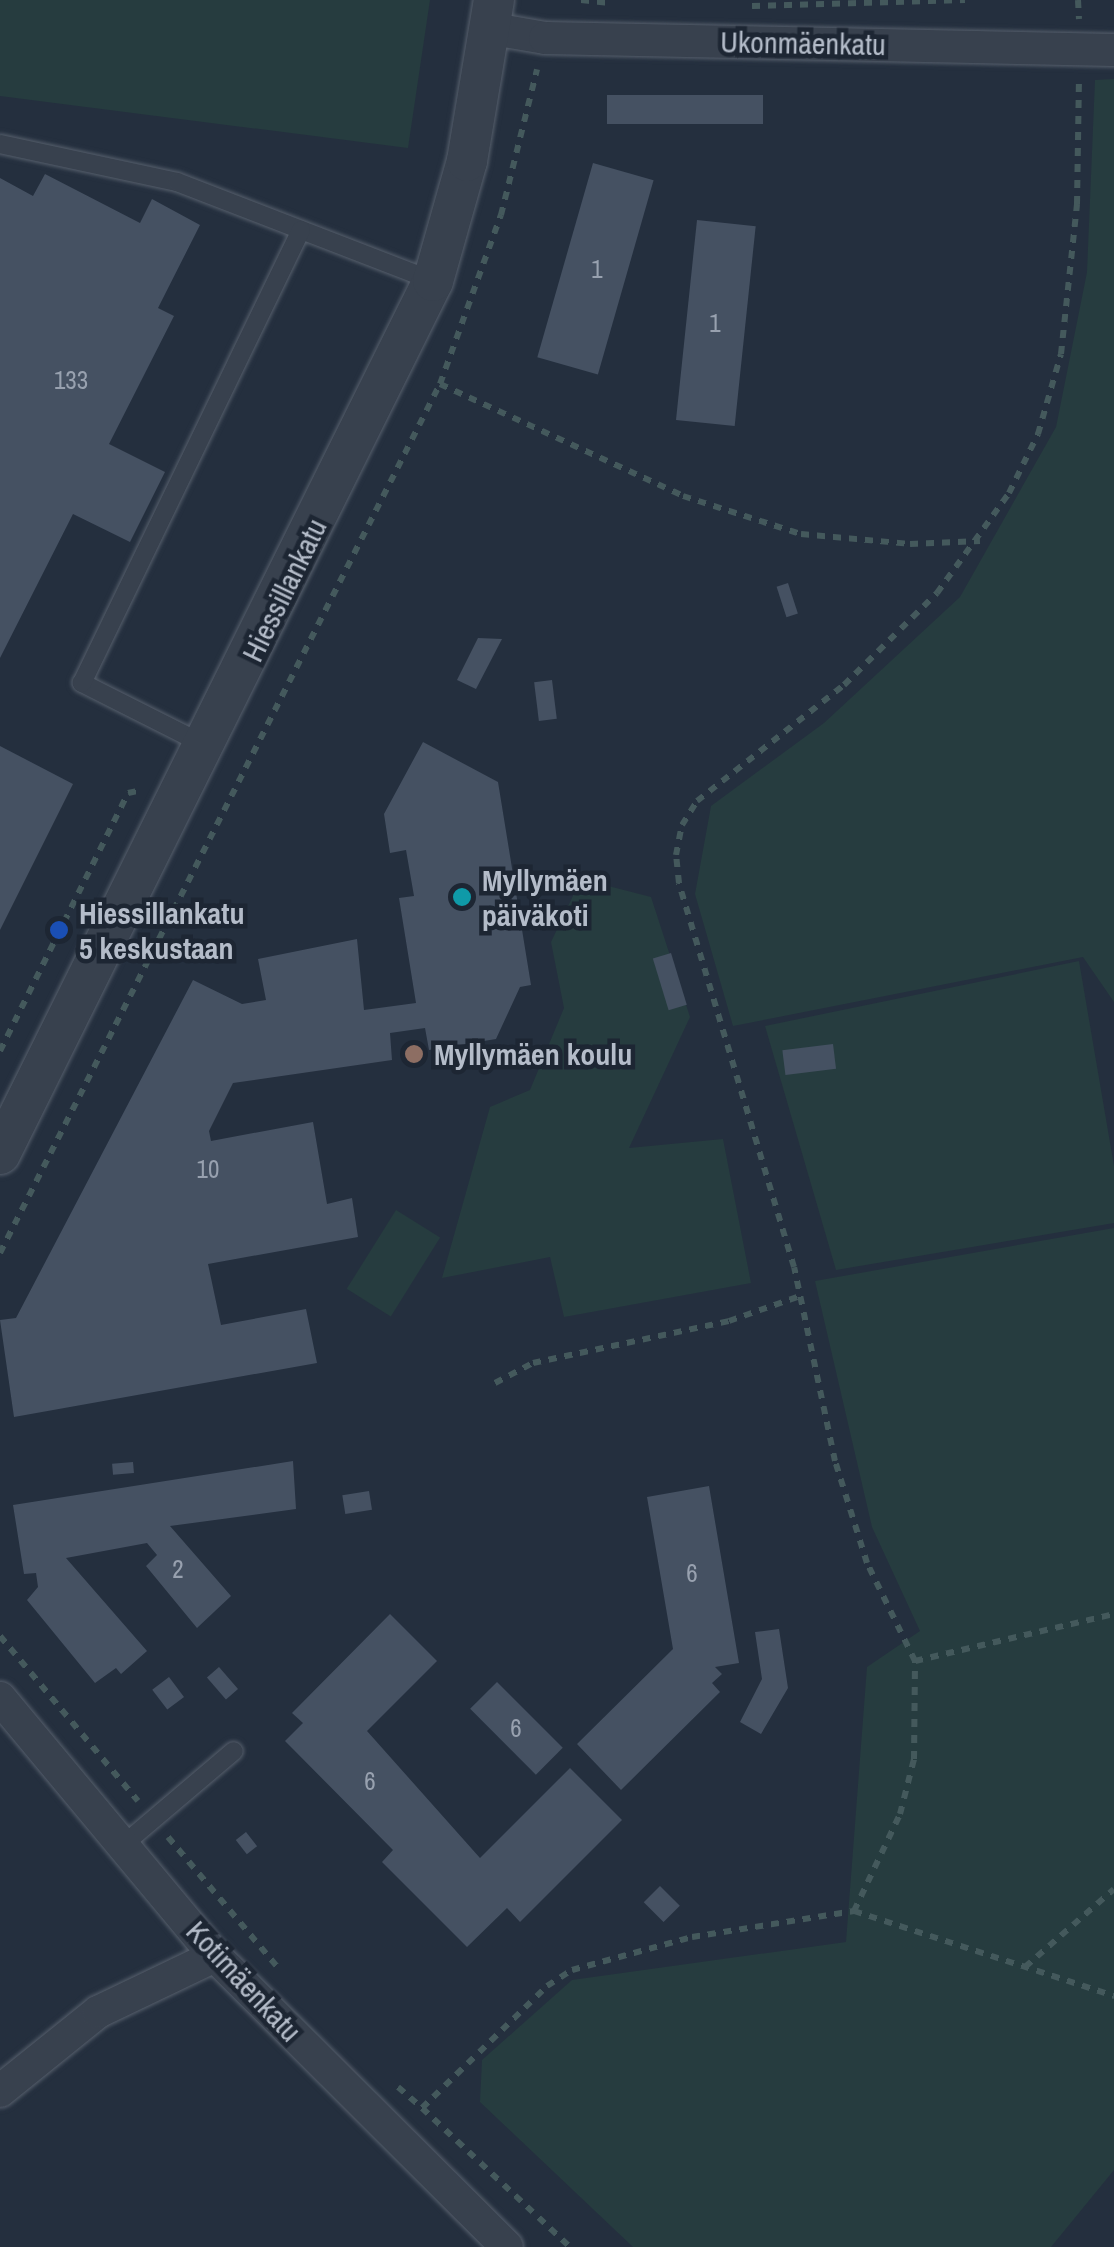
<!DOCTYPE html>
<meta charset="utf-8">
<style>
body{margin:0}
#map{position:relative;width:1114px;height:2247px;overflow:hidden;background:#242f3e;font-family:"Archivo Narrow",sans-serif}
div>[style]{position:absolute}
.green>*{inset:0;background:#263c3f;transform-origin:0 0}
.building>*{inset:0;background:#455162;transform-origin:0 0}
.path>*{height:6px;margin-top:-3px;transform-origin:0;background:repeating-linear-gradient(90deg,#44595c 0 8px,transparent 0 16px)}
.roads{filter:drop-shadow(0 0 2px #565f6c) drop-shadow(0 0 2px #565f6c)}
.service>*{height:18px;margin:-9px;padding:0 9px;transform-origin:9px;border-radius:9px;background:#38414e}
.minor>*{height:32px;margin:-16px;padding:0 16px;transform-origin:16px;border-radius:16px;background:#38414e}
.tertiary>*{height:40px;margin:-20px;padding:0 20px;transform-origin:20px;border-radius:20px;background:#38414e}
.dots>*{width:28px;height:28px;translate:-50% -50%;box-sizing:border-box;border:5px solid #1d2633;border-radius:50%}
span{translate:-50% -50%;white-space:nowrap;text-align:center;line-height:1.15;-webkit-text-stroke:9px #1d2633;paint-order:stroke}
.number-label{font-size:25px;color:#98a1af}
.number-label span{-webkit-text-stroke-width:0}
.street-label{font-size:30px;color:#b4bcc9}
.poi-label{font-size:30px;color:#b4bcc9;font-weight:700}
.left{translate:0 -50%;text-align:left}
</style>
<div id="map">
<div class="green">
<i style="clip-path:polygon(0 0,430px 0,408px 148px,0 96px)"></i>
<i style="clip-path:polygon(1114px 79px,1114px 1002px,1083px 957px,733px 1026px,695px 894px,711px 806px,824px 723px,960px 597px,1056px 427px,1087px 272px,1095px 80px)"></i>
<i style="clip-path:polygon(581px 879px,651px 897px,690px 1017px,629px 1148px,723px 1139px,751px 1283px,564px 1317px,550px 1257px,442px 1278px,490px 1107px,530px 1090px,564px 1008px,551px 942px)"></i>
<i style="clip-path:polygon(1079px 961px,1114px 1166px,1114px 1223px,836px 1270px,765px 1026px)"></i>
<i style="left:396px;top:1210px;width:52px;height:93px;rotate:32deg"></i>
<i style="clip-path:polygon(1114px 1228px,1114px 2170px,1051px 2247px,633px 2247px,480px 2102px,482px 2060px,572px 1980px,846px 1942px,867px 1667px,920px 1631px,872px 1527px,815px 1281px)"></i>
</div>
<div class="building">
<i style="left:607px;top:95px;width:156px;height:29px"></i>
<i style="left:593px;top:163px;width:63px;height:202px;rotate:16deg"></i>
<i style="clip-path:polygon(45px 174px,140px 223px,152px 199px,200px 225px,158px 308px,174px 316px,109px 444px,165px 472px,130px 542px,73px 514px,0 658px,0 178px,33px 196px)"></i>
<i style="left:697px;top:220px;width:59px;height:201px;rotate:6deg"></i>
<i style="left:788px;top:583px;width:32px;height:12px;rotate:72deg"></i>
<i style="clip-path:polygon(478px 638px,502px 639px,476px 689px,457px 680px)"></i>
<i style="left:552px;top:680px;width:39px;height:18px;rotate:83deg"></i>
<i style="clip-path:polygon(423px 742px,498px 782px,531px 985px,520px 987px,496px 1039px,429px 1050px,425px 1028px,390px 1033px,392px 1060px,233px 1083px,209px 1131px,211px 1141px,313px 1122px,327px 1204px,352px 1198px,358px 1237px,208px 1264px,221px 1325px,306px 1309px,317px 1363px,14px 1417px,0 1320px,16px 1318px,193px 980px,242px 1004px,266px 1000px,258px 959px,357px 939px,364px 1010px,416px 1003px,399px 898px,414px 896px,406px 850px,390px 853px,384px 814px)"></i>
<i style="clip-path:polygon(0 746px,73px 784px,0 930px)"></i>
<i style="left:671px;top:953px;width:54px;height:19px;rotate:73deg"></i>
<i style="left:833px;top:1044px;width:25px;height:51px;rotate:83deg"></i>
<i style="clip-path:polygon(293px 1461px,296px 1509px,170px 1526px,231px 1596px,197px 1628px,146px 1566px,157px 1555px,147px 1543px,66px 1558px,147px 1651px,121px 1674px,116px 1668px,95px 1683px,27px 1600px,38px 1587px,36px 1573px,24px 1574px,13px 1505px)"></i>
<i style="left:133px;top:1462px;width:11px;height:21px;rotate:85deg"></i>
<i style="clip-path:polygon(709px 1486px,739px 1663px,715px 1667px,722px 1674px,712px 1683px,720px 1692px,621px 1790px,577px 1744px,673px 1649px,647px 1497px)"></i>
<i style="left:369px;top:1491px;width:19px;height:27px;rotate:81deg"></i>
<i style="clip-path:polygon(390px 1614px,437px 1661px,367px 1731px,480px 1858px,570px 1768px,622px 1820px,520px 1922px,507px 1908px,467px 1947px,382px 1862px,393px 1850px,285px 1741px,303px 1723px,292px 1713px)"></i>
<i style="clip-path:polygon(779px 1629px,788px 1688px,761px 1734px,740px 1722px,762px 1679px,755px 1632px)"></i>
<i style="left:219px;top:1667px;width:29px;height:16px;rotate:49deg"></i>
<i style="left:169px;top:1677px;width:25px;height:21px;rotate:53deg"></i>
<i style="left:497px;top:1682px;width:93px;height:38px;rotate:45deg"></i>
<i style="left:246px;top:1832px;width:18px;height:13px;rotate:52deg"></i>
<i style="left:660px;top:1886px;width:28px;height:23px;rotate:45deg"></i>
</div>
<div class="path">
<i style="left:581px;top:0;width:29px;rotate:6deg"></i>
<i style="left:1078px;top:0;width:19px;rotate:87deg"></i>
<i style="left:752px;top:6px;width:213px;rotate:-1.6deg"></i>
<i style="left:440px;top:384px;width:268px;rotate:24.7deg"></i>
<i style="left:683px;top:496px;width:124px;rotate:17.9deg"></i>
<i style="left:801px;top:534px;width:109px;rotate:5.2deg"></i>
<i style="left:910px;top:544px;width:70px;rotate:-2.5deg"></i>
<i style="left:0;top:1051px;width:288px;rotate:-63.6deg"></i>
<i style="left:128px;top:793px;width:14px;rotate:-12deg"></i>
<i style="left:0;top:1253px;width:974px;rotate:-63.15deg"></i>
<i style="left:440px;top:384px;width:180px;rotate:-70.2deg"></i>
<i style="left:501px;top:215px;width:150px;rotate:-76.1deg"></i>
<i style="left:495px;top:1383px;width:43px;rotate:-27.8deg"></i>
<i style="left:533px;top:1363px;width:200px;rotate:-12.1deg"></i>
<i style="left:729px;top:1321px;width:75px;rotate:-19.4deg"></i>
<i style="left:0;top:1636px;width:215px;rotate:50.1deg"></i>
<i style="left:915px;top:1661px;width:204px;rotate:-13.3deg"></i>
<i style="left:168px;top:1837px;width:172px;rotate:49.9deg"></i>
<i style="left:854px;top:1911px;width:274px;rotate:18.1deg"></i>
<i style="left:1025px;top:1967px;width:118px;rotate:-41.2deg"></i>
<i style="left:398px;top:2087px;width:32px;rotate:41deg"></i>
<i style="left:422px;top:2108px;width:175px;rotate:-44.3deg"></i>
<i style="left:547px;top:1986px;width:30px;rotate:-33deg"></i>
<i style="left:572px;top:1970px;width:124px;rotate:-15.4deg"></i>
<i style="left:692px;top:1937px;width:164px;rotate:-9.1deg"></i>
<i style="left:854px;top:1911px;width:107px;rotate:-64.6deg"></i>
<i style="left:900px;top:1814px;width:57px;rotate:-75.7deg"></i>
<i style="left:914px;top:1759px;width:98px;rotate:-89.4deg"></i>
<i style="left:915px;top:1661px;width:109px;rotate:-116.1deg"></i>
<i style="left:867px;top:1563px;width:107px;rotate:-107.4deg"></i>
<i style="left:835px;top:1461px;width:198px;rotate:-101.9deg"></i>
<i style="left:794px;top:1267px;width:401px;rotate:-106.7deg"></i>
<i style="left:679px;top:883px;width:28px;rotate:-96deg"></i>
<i style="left:676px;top:855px;width:31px;rotate:-79deg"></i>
<i style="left:682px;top:825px;width:28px;rotate:-58deg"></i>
<i style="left:697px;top:801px;width:187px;rotate:-38.3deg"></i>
<i style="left:844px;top:685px;width:131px;rotate:-44.7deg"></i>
<i style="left:937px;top:593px;width:123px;rotate:-54.2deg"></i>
<i style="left:1009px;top:493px;width:66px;rotate:-63.8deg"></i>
<i style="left:1038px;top:434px;width:83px;rotate:-74deg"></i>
<i style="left:1061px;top:354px;width:151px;rotate:-83.9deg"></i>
<i style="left:1077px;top:204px;width:126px;rotate:-89.1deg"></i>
<i style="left:422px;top:2108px;width:203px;rotate:43.2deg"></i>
</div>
<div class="roads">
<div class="service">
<i style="left:0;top:144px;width:181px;rotate:12.1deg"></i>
<i style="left:177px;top:182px;width:274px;rotate:21.1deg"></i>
<i style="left:203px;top:744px;width:136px;rotate:-153.2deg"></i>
<i style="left:82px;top:683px;width:503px;rotate:-64.2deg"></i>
<i style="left:123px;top:1845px;width:145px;rotate:-40.3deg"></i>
</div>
<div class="minor">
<i style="left:493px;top:29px;width:53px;rotate:9.8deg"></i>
<i style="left:545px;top:38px;width:569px;rotate:1.21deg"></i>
<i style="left:0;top:1698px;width:336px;rotate:50.2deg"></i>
<i style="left:215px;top:1956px;width:412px;rotate:44.9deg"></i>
<i style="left:0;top:2091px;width:126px;rotate:-38.9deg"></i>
<i style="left:98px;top:2012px;width:130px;rotate:-25.6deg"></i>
</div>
<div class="tertiary">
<i style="left:0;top:1154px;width:974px;rotate:-63.62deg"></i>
<i style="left:433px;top:281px;width:125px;rotate:-74.2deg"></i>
<i style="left:467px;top:161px;width:163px;rotate:-80.5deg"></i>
</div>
</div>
<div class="dots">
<i style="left:462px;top:897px;background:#0f9aa8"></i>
<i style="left:59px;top:930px;background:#1a4fb4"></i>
<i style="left:414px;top:1054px;background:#8d6e63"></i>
</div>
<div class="number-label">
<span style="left:597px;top:269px">1</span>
<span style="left:715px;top:323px">1</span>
<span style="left:71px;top:380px">133</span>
<span style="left:208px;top:1169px">10</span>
<span style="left:178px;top:1569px">2</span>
<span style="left:692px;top:1573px">6</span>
<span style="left:516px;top:1728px">6</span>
<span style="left:370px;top:1781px">6</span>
</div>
<div class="street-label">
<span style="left:803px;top:43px;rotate:1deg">Ukonmäenkatu</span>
<span style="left:284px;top:590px;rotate:-64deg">Hiessillankatu</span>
<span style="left:244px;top:1981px;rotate:47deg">Kotimäenkatu</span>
</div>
<div class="poi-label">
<span class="left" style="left:482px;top:897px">Myllymäen<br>päiväkoti</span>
<span class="left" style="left:79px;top:930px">Hiessillankatu<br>5 keskustaan</span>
<span class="left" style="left:434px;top:1054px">Myllymäen koulu</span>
</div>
</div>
